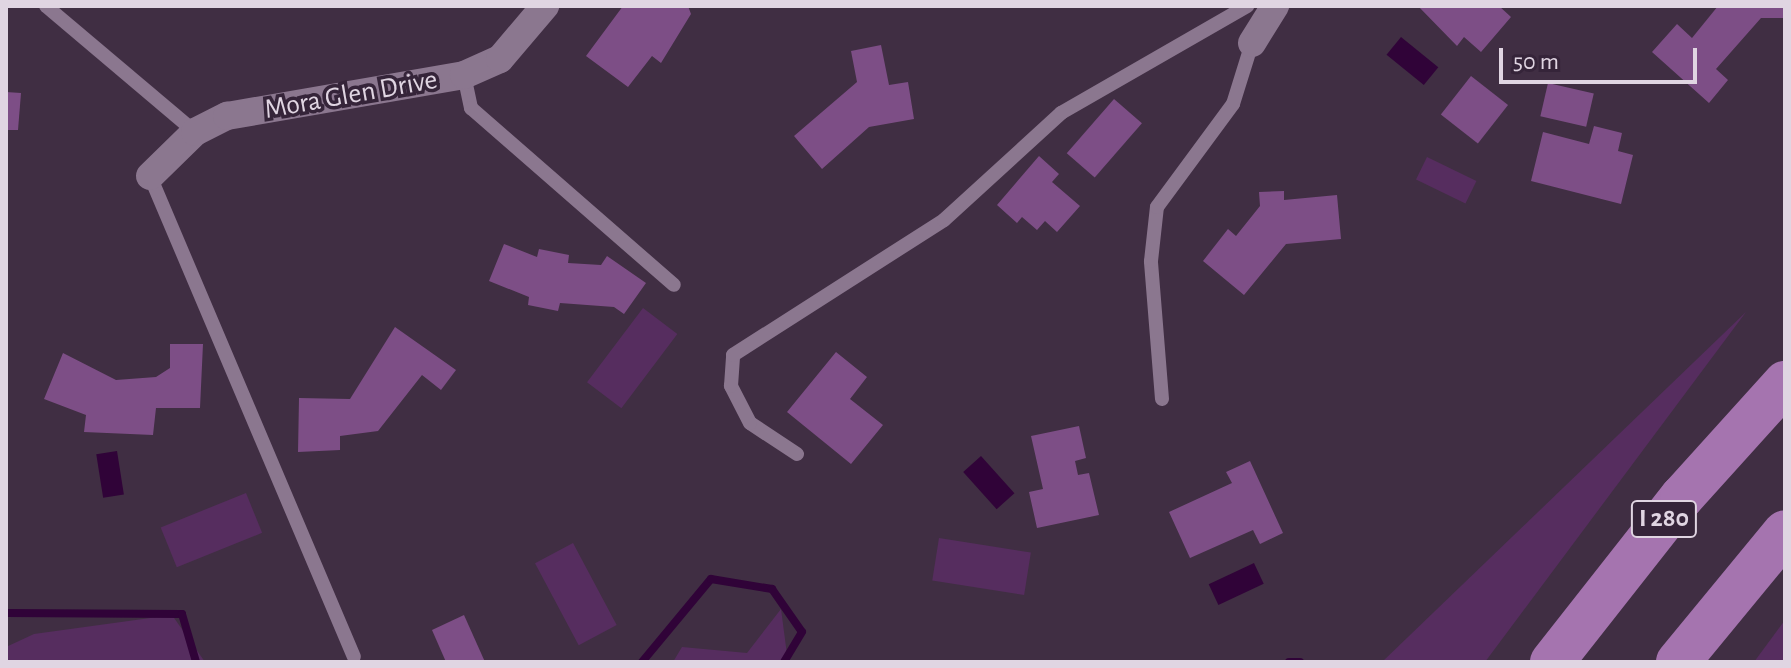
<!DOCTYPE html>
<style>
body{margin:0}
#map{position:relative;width:1791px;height:668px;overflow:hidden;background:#402e43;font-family:"Alegreya Sans",sans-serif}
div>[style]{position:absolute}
.green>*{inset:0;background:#562d5f;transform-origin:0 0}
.water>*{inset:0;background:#300338;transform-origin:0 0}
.stream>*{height:8px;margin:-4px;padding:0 4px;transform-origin:4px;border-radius:4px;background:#300338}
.building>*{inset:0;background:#7d4e86;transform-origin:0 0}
.lane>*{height:14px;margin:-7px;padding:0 7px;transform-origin:7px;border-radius:7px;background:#8b778f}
.street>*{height:28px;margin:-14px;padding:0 14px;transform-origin:14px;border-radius:14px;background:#8b778f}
.highway>*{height:44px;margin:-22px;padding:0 22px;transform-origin:22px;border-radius:22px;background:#a574af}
span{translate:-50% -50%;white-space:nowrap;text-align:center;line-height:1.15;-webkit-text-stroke:7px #352439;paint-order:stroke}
.shield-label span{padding:2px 6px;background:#352439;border:2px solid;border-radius:6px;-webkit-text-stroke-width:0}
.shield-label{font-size:26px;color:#e0d5e2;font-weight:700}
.street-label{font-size:28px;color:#e0d5e2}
.frame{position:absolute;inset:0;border:8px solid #e0d5e2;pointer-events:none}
.scale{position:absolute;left:1499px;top:48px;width:198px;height:36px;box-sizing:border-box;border:4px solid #e0d5e2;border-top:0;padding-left:10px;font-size:24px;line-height:28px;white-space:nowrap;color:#e0d5e2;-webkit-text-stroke:6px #352439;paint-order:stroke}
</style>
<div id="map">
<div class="green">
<i style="left:1427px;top:157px;width:55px;height:25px;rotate:26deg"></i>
<i style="left:643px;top:308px;width:43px;height:93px;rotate:37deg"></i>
<i style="clip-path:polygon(1746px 312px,1485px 662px,1382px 662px)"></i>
<i style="left:246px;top:493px;width:43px;height:92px;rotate:68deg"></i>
<i style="left:939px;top:538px;width:93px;height:43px;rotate:9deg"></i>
<i style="left:573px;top:543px;width:93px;height:43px;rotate:62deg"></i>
<i style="clip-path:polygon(781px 609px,788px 662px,673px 662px,682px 647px,747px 653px)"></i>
<i style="clip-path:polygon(172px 615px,205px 662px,6px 662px,6px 647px,34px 634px)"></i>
<i style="clip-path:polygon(1785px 620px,1785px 662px,1754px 662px)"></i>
</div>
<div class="water">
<i style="left:1401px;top:37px;width:48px;height:23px;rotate:39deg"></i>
<i style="left:117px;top:451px;width:44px;height:21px;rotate:81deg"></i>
<i style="left:981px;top:456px;width:50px;height:24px;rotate:48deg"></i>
<i style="left:1254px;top:563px;width:23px;height:50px;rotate:65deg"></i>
</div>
<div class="stream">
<i style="left:6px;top:613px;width:176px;rotate:0.3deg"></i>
<i style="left:182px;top:614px;width:50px;rotate:73.7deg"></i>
<i style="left:642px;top:662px;width:108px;rotate:-50.3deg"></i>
<i style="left:711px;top:579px;width:62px;rotate:9.3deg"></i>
<i style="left:772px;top:589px;width:52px;rotate:55.1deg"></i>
<i style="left:802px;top:632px;width:35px;rotate:121deg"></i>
<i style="left:1289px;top:662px;width:11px"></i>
</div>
<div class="building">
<i style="clip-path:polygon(623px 6px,688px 6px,691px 14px,661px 63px,652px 56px,628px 87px,586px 56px)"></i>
<i style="clip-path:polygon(1418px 6px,1499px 6px,1511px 17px,1481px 52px,1464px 37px,1457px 46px)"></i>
<i style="clip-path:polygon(1718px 6px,1785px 6px,1785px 18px,1761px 18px,1716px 69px,1728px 80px,1709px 103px,1652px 52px,1677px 24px,1692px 38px)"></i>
<i style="clip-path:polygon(881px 45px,889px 85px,908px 82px,914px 119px,869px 127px,822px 169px,794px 136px,857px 82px,851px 51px)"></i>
<i style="left:1471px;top:76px;width:47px;height:49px;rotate:38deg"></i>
<i style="left:1548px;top:83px;width:47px;height:34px;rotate:13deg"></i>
<i style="clip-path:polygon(6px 92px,21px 93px,18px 130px,6px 130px)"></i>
<i style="left:1114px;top:99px;width:37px;height:72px;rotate:41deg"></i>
<i style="clip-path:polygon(1594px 126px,1622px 133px,1618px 151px,1633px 155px,1621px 204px,1531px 181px,1543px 132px,1589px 144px)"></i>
<i style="clip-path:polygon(1039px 156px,1059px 174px,1052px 182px,1080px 206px,1057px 232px,1045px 221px,1037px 230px,1022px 217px,1017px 223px,997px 205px)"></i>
<i style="clip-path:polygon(1284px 191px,1284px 200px,1337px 195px,1341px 239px,1286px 244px,1244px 295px,1203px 261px,1228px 229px,1236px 236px,1260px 206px,1259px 192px)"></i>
<i style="clip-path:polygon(504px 244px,537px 257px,539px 249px,569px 255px,568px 263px,601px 265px,607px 256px,646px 283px,624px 314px,614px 307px,560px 303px,558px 311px,528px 305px,529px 297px,489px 281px)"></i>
<i style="clip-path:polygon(395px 327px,456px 370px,441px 390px,422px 375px,378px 431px,340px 436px,340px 450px,298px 452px,299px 398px,350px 399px)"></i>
<i style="clip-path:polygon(170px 344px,203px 344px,200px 408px,156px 408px,153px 435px,84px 432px,86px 415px,44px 399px,63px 353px,116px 380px,156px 377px,170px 368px)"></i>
<i style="clip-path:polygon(836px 352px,867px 377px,850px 399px,883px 425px,851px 464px,787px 412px)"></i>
<i style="clip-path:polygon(1079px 426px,1086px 458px,1075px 461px,1078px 475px,1089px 473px,1099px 515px,1037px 528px,1029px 492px,1043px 489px,1031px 436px)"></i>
<i style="clip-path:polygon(1250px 461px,1283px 533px,1260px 544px,1253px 530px,1190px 558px,1169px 512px,1232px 483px,1226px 472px)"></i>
<i style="clip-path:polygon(464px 615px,485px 662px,446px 662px,432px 630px)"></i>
</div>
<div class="lane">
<i style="left:46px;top:6px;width:195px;rotate:40.2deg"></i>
<i style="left:464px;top:75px;width:34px;rotate:78deg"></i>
<i style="left:471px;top:108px;width:269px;rotate:41.1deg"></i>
<i style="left:150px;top:176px;width:522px;rotate:67.02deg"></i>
<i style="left:1162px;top:399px;width:138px;rotate:-94.6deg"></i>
<i style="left:1151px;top:261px;width:54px;rotate:-83.7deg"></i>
<i style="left:1157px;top:207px;width:128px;rotate:-53.6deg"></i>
<i style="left:1233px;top:104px;width:64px;rotate:-72.7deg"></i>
<i style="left:797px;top:454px;width:56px;rotate:-146.6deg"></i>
<i style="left:750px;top:423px;width:42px;rotate:-117.2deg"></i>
<i style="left:731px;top:386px;width:31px;rotate:-86deg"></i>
<i style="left:733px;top:355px;width:250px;rotate:-32.6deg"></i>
<i style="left:944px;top:220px;width:159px;rotate:-42.4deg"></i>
<i style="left:1061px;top:113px;width:215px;rotate:-29.9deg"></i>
</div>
<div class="street">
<i style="left:1252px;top:43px;width:44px;rotate:-58.1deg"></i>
<i style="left:150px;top:176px;width:63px;rotate:-44.4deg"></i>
<i style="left:195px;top:132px;width:36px;rotate:-27deg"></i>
<i style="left:227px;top:116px;width:241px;rotate:-9.8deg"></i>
<i style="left:464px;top:75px;width:39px;rotate:-24deg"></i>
<i style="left:500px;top:59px;width:70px;rotate:-49.7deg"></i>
</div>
<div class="highway">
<i style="left:1552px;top:662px;width:210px;rotate:-51.8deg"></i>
<i style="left:1682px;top:497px;width:154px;rotate:-47.9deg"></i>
<i style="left:1678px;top:662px;width:168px;rotate:-50.5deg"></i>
</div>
<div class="shield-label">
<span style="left:1664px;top:519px">I 280</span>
</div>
<div class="street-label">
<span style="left:351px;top:95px;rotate:-10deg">Mora Glen Drive</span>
</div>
<div class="frame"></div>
<div class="scale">50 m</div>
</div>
